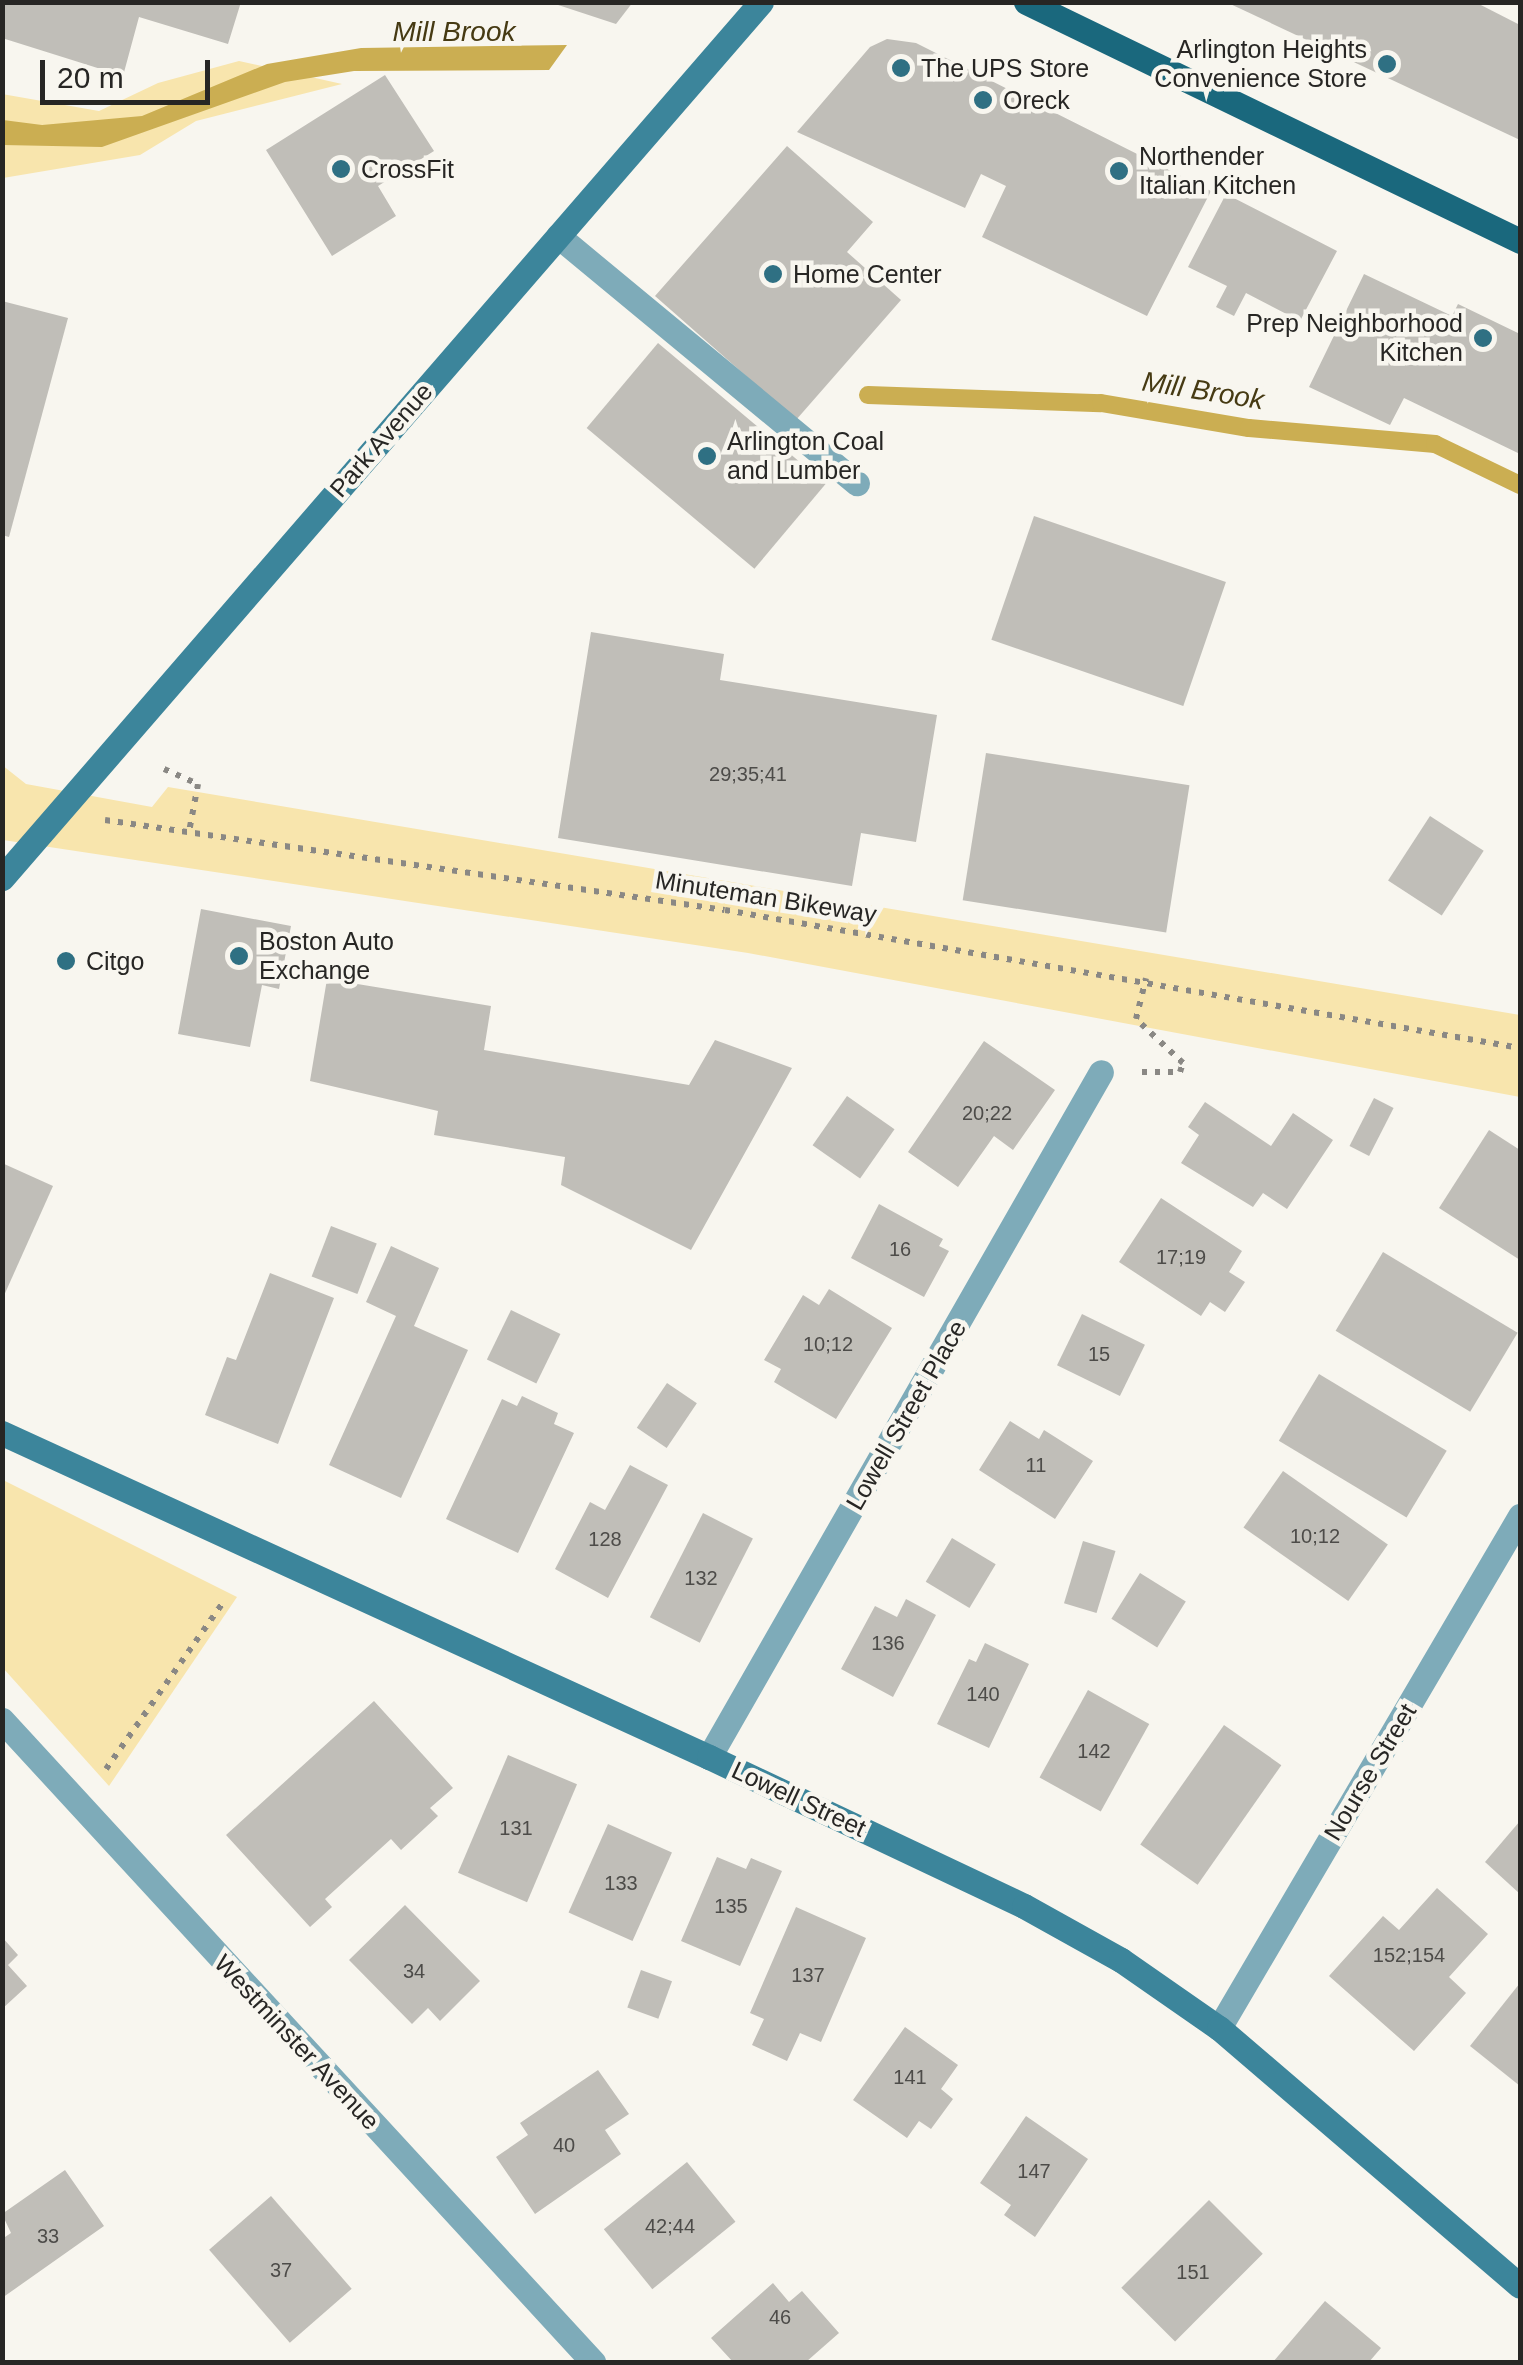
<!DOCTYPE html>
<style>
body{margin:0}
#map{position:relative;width:1523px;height:2365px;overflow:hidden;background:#f8f6ef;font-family:Arial,sans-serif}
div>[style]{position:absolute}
.green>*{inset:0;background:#f8e5ad}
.water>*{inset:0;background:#cbae52}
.stream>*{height:18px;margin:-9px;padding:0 9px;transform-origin:9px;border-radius:9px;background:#cbae52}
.building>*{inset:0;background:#c0beb8;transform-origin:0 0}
.path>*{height:6px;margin-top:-3px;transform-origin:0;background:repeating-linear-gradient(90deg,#8a8884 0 5px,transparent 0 13px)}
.lane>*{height:25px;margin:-12.5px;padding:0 12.5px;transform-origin:12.5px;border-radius:12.5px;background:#7eabb9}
.street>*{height:25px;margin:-12.5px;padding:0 12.5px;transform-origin:12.5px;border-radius:12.5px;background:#7eabb9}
.secondary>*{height:25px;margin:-12.5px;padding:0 12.5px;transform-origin:12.5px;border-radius:12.5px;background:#3c859b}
.primary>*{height:25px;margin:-12.5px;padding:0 12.5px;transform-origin:12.5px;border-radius:12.5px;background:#1a687d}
.dots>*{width:28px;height:28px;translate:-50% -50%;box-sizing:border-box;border:5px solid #f8f6ef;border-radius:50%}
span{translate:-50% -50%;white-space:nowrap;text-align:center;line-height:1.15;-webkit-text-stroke:9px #f8f6ef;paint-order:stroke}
.number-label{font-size:20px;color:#4d4c49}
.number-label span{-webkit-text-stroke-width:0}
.poi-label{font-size:25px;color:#272624}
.right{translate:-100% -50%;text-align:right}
.left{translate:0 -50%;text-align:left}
.street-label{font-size:25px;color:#272624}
.water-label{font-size:28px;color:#463a13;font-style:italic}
.frame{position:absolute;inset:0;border:5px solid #272624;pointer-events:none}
.scale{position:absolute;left:40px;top:60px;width:170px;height:45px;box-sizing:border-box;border:5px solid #272624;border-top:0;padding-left:12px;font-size:30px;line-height:35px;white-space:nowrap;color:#272624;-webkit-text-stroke:8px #f8f6ef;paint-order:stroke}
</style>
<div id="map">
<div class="green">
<i style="clip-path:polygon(239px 61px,342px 84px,196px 121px,140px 155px,3px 178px,2px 94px,99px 111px,158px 83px)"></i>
<i style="clip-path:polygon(2px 765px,26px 784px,152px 807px,168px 787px,1520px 1015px,1520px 1097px,748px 953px,3px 840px)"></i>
<i style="clip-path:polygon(3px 1480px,237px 1597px,109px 1786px,3px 1668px)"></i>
</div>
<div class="water">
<i style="clip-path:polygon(567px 45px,549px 70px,354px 71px,285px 82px,102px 147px,3px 145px,3px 120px,42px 125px,142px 116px,267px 64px,361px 48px)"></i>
</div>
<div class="stream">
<i style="left:868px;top:395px;width:233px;rotate:2deg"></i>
<i style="left:1101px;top:403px;width:150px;rotate:9.6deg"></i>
<i style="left:1249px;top:428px;width:187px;rotate:4.9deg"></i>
<i style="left:1435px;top:444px;width:94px;rotate:25.8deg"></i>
</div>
<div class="building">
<i style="clip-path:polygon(2px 2px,241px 2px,228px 44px,139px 17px,123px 76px,2px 38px)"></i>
<i style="clip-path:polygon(549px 2px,633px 2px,616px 24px)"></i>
<i style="clip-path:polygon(1226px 2px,1475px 2px,1520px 25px,1520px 140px)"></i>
<i style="clip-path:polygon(887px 39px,916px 43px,1211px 191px,1147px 316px,982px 237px,1006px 186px,981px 174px,965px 208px,797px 132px,870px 47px)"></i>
<i style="clip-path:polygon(385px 75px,434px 151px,378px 186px,396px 216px,332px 256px,266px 150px)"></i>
<i style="clip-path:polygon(787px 146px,873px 222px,847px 252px,901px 300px,796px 420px,655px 296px)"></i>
<i style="clip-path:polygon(1226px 194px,1337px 251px,1300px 321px,1246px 293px,1234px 316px,1216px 307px,1227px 286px,1188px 267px)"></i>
<i style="clip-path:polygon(1364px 274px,1452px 316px,1458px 304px,1520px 334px,1520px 454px,1404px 398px,1390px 425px,1309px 387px)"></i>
<i style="clip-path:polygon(2px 301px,68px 318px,9px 537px,2px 535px)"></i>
<i style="left:658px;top:343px;width:219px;height:111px;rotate:40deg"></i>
<i style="left:1034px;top:516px;width:203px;height:131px;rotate:19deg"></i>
<i style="clip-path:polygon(591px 632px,724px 654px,720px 680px,937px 715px,916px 842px,861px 833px,852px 886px,558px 838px)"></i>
<i style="left:986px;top:753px;width:206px;height:149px;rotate:9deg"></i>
<i style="left:1430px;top:816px;width:64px;height:77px;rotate:33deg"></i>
<i style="clip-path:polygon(201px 909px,291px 926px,279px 989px,262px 985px,250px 1047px,178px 1034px)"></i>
<i style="clip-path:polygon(327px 979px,491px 1006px,484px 1050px,689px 1085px,715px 1040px,792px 1068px,691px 1250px,561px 1185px,565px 1157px,434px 1135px,438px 1111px,310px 1081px)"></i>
<i style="clip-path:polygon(984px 1041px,1055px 1090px,1013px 1150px,994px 1136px,958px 1187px,908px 1152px)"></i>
<i style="left:847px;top:1096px;width:58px;height:60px;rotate:35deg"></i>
<i style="left:1374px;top:1098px;width:22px;height:54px;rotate:27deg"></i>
<i style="clip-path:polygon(1205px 1102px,1271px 1146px,1293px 1113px,1333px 1140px,1287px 1209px,1263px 1193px,1253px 1207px,1181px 1163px,1199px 1135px,1188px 1127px)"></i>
<i style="clip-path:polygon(1489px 1130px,1520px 1150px,1520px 1260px,1439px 1208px)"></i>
<i style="clip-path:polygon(2px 1163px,53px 1186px,2px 1300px)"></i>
<i style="clip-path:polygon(1161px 1198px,1242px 1251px,1229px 1272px,1245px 1282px,1225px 1312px,1210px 1302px,1201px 1316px,1119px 1262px)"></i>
<i style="clip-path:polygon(879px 1204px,943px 1239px,939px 1246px,949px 1251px,924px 1297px,851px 1258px)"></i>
<i style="left:331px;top:1226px;width:49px;height:54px;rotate:21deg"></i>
<i style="clip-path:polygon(391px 1246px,439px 1268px,414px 1326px,468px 1350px,401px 1498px,329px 1465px,396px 1316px,366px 1302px)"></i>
<i style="left:1383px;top:1252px;width:157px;height:92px;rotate:31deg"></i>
<i style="clip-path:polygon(270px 1273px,334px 1298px,278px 1444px,205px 1415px,227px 1357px,236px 1360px)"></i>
<i style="clip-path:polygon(829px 1289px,892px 1328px,836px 1419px,774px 1382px,781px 1369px,764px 1360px,803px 1295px,819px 1305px)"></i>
<i style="left:511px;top:1310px;width:55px;height:55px;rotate:26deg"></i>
<i style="left:1082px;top:1314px;width:70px;height:57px;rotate:26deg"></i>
<i style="left:1319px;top:1374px;width:149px;height:78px;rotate:31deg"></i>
<i style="left:667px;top:1383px;width:36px;height:54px;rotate:34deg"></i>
<i style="clip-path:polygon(522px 1396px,558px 1413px,554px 1424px,574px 1433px,518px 1553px,446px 1519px,502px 1399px,517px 1406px)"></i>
<i style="clip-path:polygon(1010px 1421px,1039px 1439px,1044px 1430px,1093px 1461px,1055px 1519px,979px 1470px)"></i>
<i style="clip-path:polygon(630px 1465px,668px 1485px,608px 1598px,555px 1569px,590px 1502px,605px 1510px)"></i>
<i style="left:1283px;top:1471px;width:128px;height:69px;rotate:35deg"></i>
<i style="left:703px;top:1513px;width:56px;height:117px;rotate:27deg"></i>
<i style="left:952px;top:1538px;width:51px;height:51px;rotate:31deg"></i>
<i style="left:1083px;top:1541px;width:34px;height:65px;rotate:17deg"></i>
<i style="left:1140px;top:1573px;width:54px;height:54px;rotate:32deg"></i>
<i style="clip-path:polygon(906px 1599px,936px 1615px,893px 1697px,841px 1669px,875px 1606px,897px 1617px)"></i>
<i style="clip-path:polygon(985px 1643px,1029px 1664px,989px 1748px,937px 1724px,969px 1659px,976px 1662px)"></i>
<i style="left:1088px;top:1690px;width:70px;height:100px;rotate:29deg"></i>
<i style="clip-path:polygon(374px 1701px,453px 1788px,430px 1808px,438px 1816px,401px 1850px,391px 1839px,325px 1899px,332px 1907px,310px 1927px,226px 1835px)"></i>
<i style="left:1224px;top:1725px;width:70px;height:146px;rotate:35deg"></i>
<i style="left:508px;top:1755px;width:75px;height:128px;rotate:23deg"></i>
<i style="clip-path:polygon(1520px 1821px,1520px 1894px,1485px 1862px)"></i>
<i style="left:608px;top:1824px;width:70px;height:97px;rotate:24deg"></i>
<i style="clip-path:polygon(717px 1857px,746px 1869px,751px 1858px,782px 1871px,740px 1966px,681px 1941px)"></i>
<i style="clip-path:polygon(1437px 1888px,1488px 1934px,1449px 1977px,1466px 1993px,1414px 2051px,1329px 1976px,1383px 1916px,1399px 1930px)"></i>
<i style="clip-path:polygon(405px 1905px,480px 1981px,440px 2021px,428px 2008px,412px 2024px,349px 1960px)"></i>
<i style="clip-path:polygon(796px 1907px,866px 1938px,821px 2042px,800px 2033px,787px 2061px,752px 2045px,764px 2019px,750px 2013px)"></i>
<i style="clip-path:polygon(2px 1937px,18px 1955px,8px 1965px,27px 1986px,2px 2009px)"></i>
<i style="left:641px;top:1970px;width:33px;height:40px;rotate:20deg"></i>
<i style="clip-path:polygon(1520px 1983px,1520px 2086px,1470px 2046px)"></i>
<i style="clip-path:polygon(905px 2027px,958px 2065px,941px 2089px,953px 2099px,931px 2129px,919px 2121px,907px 2138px,853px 2100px)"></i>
<i style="clip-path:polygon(598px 2070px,629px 2114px,605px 2130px,621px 2154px,535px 2214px,496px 2157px,528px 2135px,520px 2123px)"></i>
<i style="clip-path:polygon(1026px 2116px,1088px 2159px,1035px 2237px,1004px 2215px,1011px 2205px,980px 2183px)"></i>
<i style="left:687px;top:2162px;width:77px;height:107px;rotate:51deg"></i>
<i style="clip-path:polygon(65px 2170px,104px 2226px,2px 2298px,2px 2239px,11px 2233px,2px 2214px)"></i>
<i style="left:271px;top:2196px;width:123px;height:82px;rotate:49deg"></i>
<i style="left:1209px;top:2200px;width:76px;height:124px;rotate:45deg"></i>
<i style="clip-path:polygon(773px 2283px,789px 2302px,802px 2291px,839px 2333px,806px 2362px,733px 2362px,711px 2338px)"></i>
<i style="clip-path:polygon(1325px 2301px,1381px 2348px,1369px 2362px,1273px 2362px)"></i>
</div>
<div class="path">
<i style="left:164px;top:769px;width:37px;rotate:24deg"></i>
<i style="left:198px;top:784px;width:49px;rotate:100.6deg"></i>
<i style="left:105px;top:820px;width:626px;rotate:8.26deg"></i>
<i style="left:725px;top:910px;width:807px;rotate:9.85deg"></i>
<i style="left:1142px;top:1072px;width:38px"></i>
<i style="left:1180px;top:1072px;width:9px;rotate:-72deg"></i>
<i style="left:1183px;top:1063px;width:64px;rotate:-136.9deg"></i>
<i style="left:1136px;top:1019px;width:42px;rotate:-76.3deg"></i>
<i style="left:106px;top:1769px;width:202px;rotate:-54.9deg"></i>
</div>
<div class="lane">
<i style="left:558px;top:236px;width:388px;rotate:39.6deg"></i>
</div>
<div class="street">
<i style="left:2px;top:1720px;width:873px;rotate:47.37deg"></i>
<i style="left:709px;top:1757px;width:789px;rotate:-60.22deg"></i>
<i style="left:1219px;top:2028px;width:594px;rotate:-59.55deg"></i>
</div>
<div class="secondary">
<i style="left:2px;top:878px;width:1159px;rotate:-49.09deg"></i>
<i style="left:2px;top:1433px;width:778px;rotate:24.62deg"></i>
<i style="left:709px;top:1757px;width:348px;rotate:25.3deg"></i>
<i style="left:1024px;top:1906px;width:111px;rotate:29.1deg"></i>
<i style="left:1121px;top:1960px;width:119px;rotate:34.8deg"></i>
<i style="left:1219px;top:2028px;width:396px;rotate:40.6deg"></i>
</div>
<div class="primary">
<i style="left:1026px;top:2px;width:549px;rotate:25.82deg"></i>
</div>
<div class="dots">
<i style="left:1387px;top:64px;background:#2f7083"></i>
<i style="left:901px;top:68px;background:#2f7083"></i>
<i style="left:983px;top:100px;background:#2f7083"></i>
<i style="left:341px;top:169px;background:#2f7083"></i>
<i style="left:1119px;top:171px;background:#2f7083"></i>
<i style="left:773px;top:274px;background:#2f7083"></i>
<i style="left:1483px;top:338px;background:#2f7083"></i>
<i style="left:707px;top:456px;background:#2f7083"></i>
<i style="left:239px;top:956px;background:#2f7083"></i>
<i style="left:66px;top:961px;background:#2f7083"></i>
</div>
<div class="number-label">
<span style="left:748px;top:774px">29;35;41</span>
<span style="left:987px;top:1113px">20;22</span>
<span style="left:900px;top:1249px">16</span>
<span style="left:1181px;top:1257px">17;19</span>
<span style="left:828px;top:1344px">10;12</span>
<span style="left:1099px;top:1354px">15</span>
<span style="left:1036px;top:1465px">11</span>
<span style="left:1315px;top:1536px">10;12</span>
<span style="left:605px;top:1539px">128</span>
<span style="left:701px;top:1578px">132</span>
<span style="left:888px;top:1643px">136</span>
<span style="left:983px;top:1694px">140</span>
<span style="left:1094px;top:1751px">142</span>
<span style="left:516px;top:1828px">131</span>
<span style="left:621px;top:1883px">133</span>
<span style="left:731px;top:1906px">135</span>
<span style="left:1409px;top:1955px">152;154</span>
<span style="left:414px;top:1971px">34</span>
<span style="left:808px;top:1975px">137</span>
<span style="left:910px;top:2077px">141</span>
<span style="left:564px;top:2145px">40</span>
<span style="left:1034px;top:2171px">147</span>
<span style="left:670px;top:2226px">42;44</span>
<span style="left:48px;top:2236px">33</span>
<span style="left:281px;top:2270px">37</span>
<span style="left:1193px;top:2272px">151</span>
<span style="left:780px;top:2317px">46</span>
</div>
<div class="poi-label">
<span class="right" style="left:1367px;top:64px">Arlington Heights<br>Convenience Store</span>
<span class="left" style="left:921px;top:68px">The UPS Store</span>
<span class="left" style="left:1003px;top:100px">Oreck</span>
<span class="left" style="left:1139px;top:171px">Northender<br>Italian Kitchen</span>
<span class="left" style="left:361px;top:169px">CrossFit</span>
<span class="left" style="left:793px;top:274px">Home Center</span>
<span class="right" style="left:1463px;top:338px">Prep Neighborhood<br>Kitchen</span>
<span class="left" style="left:727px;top:456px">Arlington Coal<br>and Lumber</span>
<span class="left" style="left:259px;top:956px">Boston Auto<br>Exchange</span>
<span class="left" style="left:86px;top:961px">Citgo</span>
</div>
<div class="street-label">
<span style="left:381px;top:440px;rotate:-49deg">Park Avenue</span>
<span style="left:766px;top:897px;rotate:9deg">Minuteman Bikeway</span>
<span style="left:906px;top:1415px;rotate:-60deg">Lowell Street Place</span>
<span style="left:1370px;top:1772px;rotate:-59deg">Nourse Street</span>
<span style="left:799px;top:1799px;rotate:25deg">Lowell Street</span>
<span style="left:297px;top:2042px;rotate:47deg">Westminster Avenue</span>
</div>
<div class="water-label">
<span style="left:454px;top:32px">Mill Brook</span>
<span style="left:1203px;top:391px;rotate:9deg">Mill Brook</span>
</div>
<div class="frame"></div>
<div class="scale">20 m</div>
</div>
